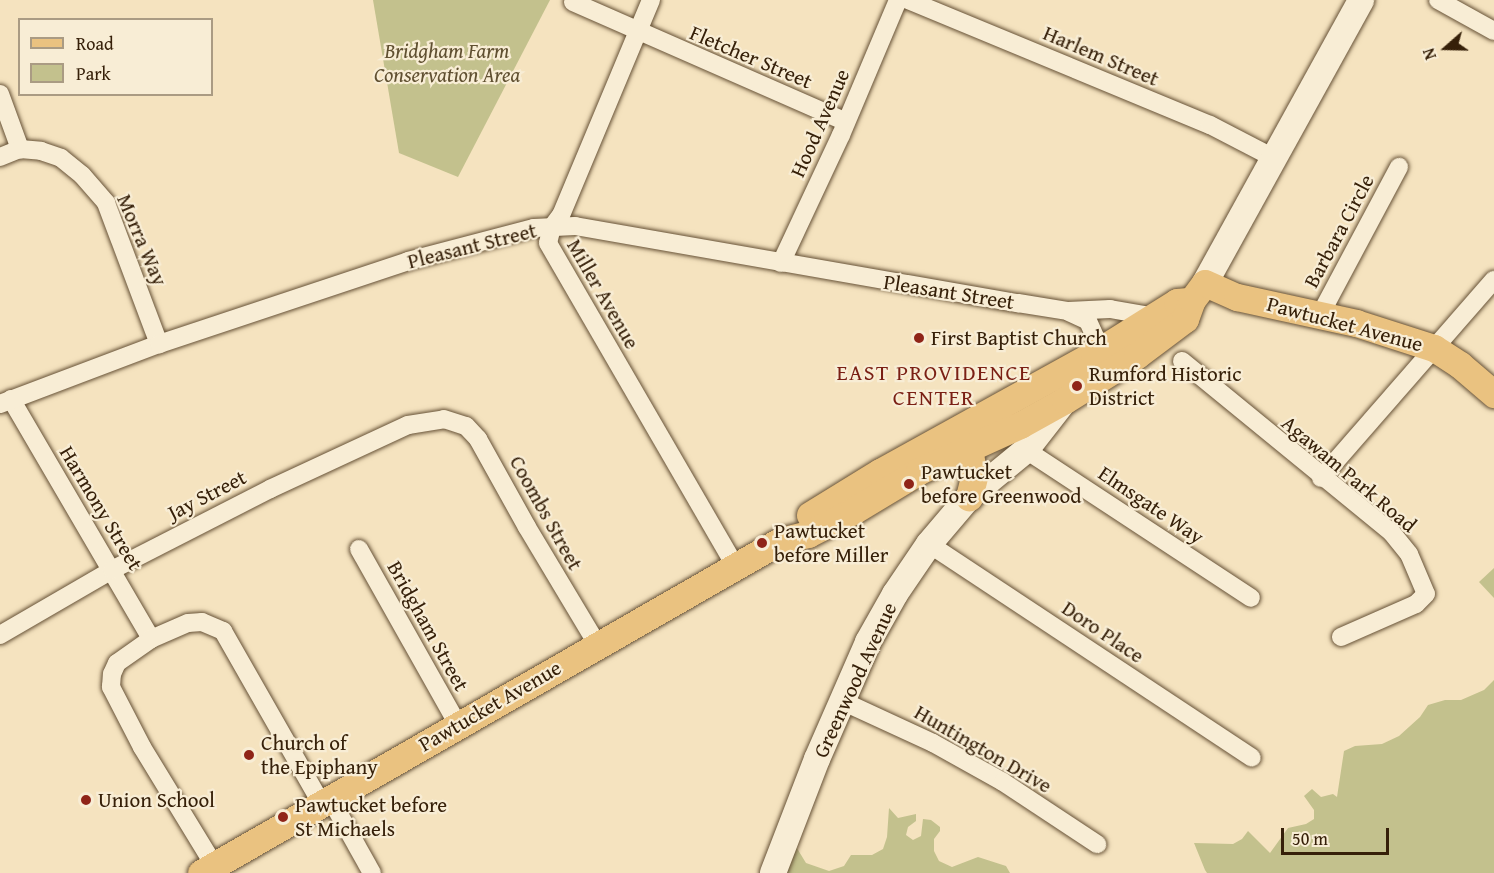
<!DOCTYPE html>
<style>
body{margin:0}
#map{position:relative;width:1494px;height:873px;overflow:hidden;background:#f5e3bf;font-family:"Gentium Book Plus",serif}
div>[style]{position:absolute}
.green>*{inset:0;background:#c3c18d}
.roads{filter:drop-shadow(0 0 2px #665136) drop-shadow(0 0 2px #665136)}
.street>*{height:18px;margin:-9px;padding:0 9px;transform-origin:9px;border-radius:9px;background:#f8edd5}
.secondary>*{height:26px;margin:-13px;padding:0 13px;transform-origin:13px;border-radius:13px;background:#f8edd5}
.primary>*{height:27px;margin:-13.5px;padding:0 13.5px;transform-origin:13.5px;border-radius:13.5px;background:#eac280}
.dots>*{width:16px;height:16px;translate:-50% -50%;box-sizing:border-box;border:3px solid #f8edd5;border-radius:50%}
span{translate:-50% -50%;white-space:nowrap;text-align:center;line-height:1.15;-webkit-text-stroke:4.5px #f8edd5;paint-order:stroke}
.park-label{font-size:21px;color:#605031;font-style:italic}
.street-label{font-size:21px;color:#362009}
.poi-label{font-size:21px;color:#362009}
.left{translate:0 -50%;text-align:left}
.neighbourhood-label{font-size:22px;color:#7a1f14;letter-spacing:1.5px}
.legend{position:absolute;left:18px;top:18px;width:195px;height:78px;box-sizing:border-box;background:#f8edd5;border:2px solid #aa9b83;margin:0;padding:8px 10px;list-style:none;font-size:18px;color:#362009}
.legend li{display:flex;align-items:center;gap:12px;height:30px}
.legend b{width:30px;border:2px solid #aa9b83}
.north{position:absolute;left:1416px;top:18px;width:60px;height:60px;-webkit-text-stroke:4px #f8edd5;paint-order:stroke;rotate:250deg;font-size:16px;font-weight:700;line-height:24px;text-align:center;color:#362009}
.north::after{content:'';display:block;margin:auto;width:21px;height:27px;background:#362009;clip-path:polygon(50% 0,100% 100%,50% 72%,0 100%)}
.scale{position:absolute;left:1281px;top:828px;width:108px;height:27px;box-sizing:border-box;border:3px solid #362009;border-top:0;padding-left:8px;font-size:18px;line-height:21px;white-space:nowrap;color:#362009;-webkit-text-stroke:4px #f8edd5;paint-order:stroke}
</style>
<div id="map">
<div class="green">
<i style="clip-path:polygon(373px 0,550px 0,458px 177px,399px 153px)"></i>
<i style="clip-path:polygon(1494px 568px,1494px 598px,1479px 582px)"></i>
<i style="clip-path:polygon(1494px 680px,1494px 873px,1207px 873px,1205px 870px,1194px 843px,1233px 844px,1242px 839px,1248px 831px,1270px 853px,1288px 828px,1306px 824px,1314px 819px,1314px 810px,1304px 796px,1312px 789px,1321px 797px,1333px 794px,1337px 797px,1344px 751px,1355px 746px,1382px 744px,1399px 736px,1420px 717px,1428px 705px,1445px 700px,1461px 700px,1484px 690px)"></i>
<i style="clip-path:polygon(889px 808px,898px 818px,916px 814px,916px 821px,908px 827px,906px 835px,913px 840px,921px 836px,923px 819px,931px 820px,940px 827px,940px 831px,934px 839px,934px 851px,939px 861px,952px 867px,978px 857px,1006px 866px,1010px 873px,777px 873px,795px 845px,806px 863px,829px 871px,844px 866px,851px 855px,872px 855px,883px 849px,887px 837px)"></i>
</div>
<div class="roads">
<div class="street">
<i style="left:651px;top:0;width:233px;rotate:112.7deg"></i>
<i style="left:561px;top:215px;width:15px;rotate:127deg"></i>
<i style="left:552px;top:227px;width:16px;rotate:104deg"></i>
<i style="left:548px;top:243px;width:373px;rotate:59.9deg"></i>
<i style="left:908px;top:0;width:327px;rotate:22.5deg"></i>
<i style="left:1210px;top:125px;width:72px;rotate:27.3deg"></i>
<i style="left:1438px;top:0;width:64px;rotate:29deg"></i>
<i style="left:573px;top:2px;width:298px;rotate:23.7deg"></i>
<i style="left:0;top:94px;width:59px;rotate:70deg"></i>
<i style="left:0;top:157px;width:22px;rotate:-22deg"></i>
<i style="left:20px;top:149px;width:21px;rotate:5deg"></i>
<i style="left:41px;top:151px;width:21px;rotate:19deg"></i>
<i style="left:61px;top:158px;width:27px;rotate:39deg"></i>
<i style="left:82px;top:175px;width:37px;rotate:49deg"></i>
<i style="left:106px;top:203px;width:151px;rotate:69.4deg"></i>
<i style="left:781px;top:263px;width:141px;rotate:-64.9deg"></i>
<i style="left:841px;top:135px;width:147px;rotate:-67.1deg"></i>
<i style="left:1069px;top:312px;width:21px;rotate:25deg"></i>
<i style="left:1088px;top:321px;width:17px;rotate:66deg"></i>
<i style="left:1095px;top:337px;width:17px;rotate:93deg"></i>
<i style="left:1320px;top:315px;width:168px;rotate:-61.9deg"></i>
<i style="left:1182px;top:361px;width:271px;rotate:39.3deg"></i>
<i style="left:1392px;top:533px;width:27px;rotate:51deg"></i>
<i style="left:1409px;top:554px;width:43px;rotate:67deg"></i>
<i style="left:1426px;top:594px;width:14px;rotate:135deg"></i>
<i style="left:1416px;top:604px;width:82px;rotate:156.3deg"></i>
<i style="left:11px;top:399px;width:278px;rotate:59.7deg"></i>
<i style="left:0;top:404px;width:170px;rotate:-20.7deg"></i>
<i style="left:159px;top:344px;width:262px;rotate:-18.4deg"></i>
<i style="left:408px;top:261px;width:130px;rotate:-14.7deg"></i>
<i style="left:534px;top:228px;width:41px;rotate:-2.8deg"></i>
<i style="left:575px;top:226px;width:450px;rotate:9.9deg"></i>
<i style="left:1018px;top:303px;width:51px;rotate:9.1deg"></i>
<i style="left:1068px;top:311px;width:42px;rotate:-2.7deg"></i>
<i style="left:1110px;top:309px;width:47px;rotate:9.9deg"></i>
<i style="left:1026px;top:450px;width:269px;rotate:33.3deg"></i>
<i style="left:1321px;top:478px;width:263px;rotate:-48.9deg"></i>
<i style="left:929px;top:544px;width:387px;rotate:33.5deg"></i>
<i style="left:359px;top:549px;width:202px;rotate:60.6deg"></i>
<i style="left:0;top:635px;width:129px;rotate:-30.1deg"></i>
<i style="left:112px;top:570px;width:178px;rotate:-27.1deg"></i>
<i style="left:270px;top:489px;width:152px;rotate:-24.9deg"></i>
<i style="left:408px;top:425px;width:36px;rotate:-9deg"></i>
<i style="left:444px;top:419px;width:23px;rotate:18deg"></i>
<i style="left:466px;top:426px;width:18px;rotate:47deg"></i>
<i style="left:478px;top:439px;width:101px;rotate:60.9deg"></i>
<i style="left:527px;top:527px;width:136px;rotate:59.1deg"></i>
<i style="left:842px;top:701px;width:100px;rotate:24.8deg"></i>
<i style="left:933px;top:743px;width:80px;rotate:29.1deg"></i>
<i style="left:1003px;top:782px;width:113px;rotate:33.4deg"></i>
<i style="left:330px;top:798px;width:86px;rotate:60.8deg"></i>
<i style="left:214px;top:865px;width:138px;rotate:-121.4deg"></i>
<i style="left:142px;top:747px;width:68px;rotate:-117.3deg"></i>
<i style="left:111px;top:687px;width:13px;rotate:-86deg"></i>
<i style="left:112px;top:674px;width:12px;rotate:-66deg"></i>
<i style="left:117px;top:663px;width:42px;rotate:-35.2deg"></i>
<i style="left:151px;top:639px;width:40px;rotate:-23.4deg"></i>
<i style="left:188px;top:623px;width:14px;rotate:-4deg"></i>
<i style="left:202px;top:622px;width:23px;rotate:23deg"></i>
<i style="left:223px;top:631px;width:198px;rotate:60.3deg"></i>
</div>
<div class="secondary">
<i style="left:1205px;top:283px;width:323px;rotate:-61.1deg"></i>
<i style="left:773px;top:873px;width:122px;rotate:-68.9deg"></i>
<i style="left:817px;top:759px;width:128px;rotate:-66.4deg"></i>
<i style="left:868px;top:642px;width:55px;rotate:-60.6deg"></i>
<i style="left:895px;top:594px;width:60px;rotate:-55.8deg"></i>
<i style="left:929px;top:544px;width:62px;rotate:-49.6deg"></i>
<i style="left:969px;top:497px;width:74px;rotate:-39.5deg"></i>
<i style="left:1026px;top:450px;width:63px;rotate:-52deg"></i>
</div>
<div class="primary">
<i style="left:962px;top:432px;width:17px;rotate:65deg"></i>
<i style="left:969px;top:447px;width:30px;rotate:81deg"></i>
<i style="left:974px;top:477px;width:21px;rotate:104deg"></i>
<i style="left:810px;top:515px;width:82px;rotate:-31.6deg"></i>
<i style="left:880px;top:472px;width:244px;rotate:-28.9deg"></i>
<i style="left:1094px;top:354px;width:98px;rotate:-32.1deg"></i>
<i style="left:1177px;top:302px;width:11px;rotate:-5deg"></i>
<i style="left:201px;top:873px;width:667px;rotate:-29.83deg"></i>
<i style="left:780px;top:541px;width:29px;rotate:-14deg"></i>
<i style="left:808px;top:534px;width:51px;rotate:-27.1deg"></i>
<i style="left:853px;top:511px;width:77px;rotate:-31.2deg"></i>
<i style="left:919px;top:471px;width:111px;rotate:-24.5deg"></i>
<i style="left:1020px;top:425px;width:51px;rotate:-29.1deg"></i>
<i style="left:1065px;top:400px;width:85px;rotate:-32deg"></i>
<i style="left:1137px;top:355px;width:60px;rotate:-36.9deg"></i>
<i style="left:1185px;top:319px;width:20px;rotate:-70deg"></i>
<i style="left:1192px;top:300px;width:21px;rotate:-53deg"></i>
<i style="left:1205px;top:283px;width:35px;rotate:24deg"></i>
<i style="left:1237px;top:297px;width:122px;rotate:12.3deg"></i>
<i style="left:1356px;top:323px;width:82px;rotate:17.8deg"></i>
<i style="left:1434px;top:348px;width:31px;rotate:33deg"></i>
<i style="left:1460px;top:365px;width:45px;rotate:40.5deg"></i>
</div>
</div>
<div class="dots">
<i style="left:919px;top:338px;background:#8f2418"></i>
<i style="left:1077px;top:386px;background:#8f2418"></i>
<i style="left:909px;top:484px;background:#8f2418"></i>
<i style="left:762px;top:543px;background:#8f2418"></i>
<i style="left:249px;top:755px;background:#8f2418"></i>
<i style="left:86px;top:800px;background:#8f2418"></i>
<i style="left:283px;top:817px;background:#8f2418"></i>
</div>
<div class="park-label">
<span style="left:447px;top:63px">Bridgham Farm<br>Conservation Area</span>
</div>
<div class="street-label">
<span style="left:1101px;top:56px;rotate:23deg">Harlem Street</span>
<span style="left:751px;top:57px;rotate:23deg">Fletcher Street</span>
<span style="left:820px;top:123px;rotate:-66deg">Hood Avenue</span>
<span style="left:1339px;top:231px;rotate:-62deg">Barbara Circle</span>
<span style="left:142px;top:240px;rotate:67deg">Morra Way</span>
<span style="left:472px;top:246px;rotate:-14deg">Pleasant Street</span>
<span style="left:949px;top:292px;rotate:9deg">Pleasant Street</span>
<span style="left:603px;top:294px;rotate:60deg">Miller Avenue</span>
<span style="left:1345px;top:324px;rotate:15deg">Pawtucket Avenue</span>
<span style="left:1349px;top:474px;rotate:40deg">Agawam Park Road</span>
<span style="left:207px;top:495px;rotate:-27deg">Jay Street</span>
<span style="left:1151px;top:505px;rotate:34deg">Elmsgate Way</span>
<span style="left:101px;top:508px;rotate:59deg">Harmony Street</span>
<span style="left:546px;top:513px;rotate:61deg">Coombs Street</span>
<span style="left:428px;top:626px;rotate:61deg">Bridgham Street</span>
<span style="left:1103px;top:632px;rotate:34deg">Doro Place</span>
<span style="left:855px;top:680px;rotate:-65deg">Greenwood Avenue</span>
<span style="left:490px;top:706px;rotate:-30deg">Pawtucket Avenue</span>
<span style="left:983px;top:749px;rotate:30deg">Huntington Drive</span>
</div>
<div class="poi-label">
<span class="left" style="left:931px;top:338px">First Baptist Church</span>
<span class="left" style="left:1089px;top:386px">Rumford Historic<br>District</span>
<span class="left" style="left:921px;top:484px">Pawtucket<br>before Greenwood</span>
<span class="left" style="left:774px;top:543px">Pawtucket<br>before Miller</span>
<span class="left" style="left:261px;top:755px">Church of<br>the Epiphany</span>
<span class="left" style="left:98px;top:800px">Union School</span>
<span class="left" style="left:295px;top:817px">Pawtucket before<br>St Michaels</span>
</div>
<div class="neighbourhood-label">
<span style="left:934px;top:385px">EAST PROVIDENCE<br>CENTER</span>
</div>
<ul class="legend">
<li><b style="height:8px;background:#eac280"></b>Road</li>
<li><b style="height:16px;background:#c3c18d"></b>Park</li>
</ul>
<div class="north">N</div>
<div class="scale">50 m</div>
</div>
